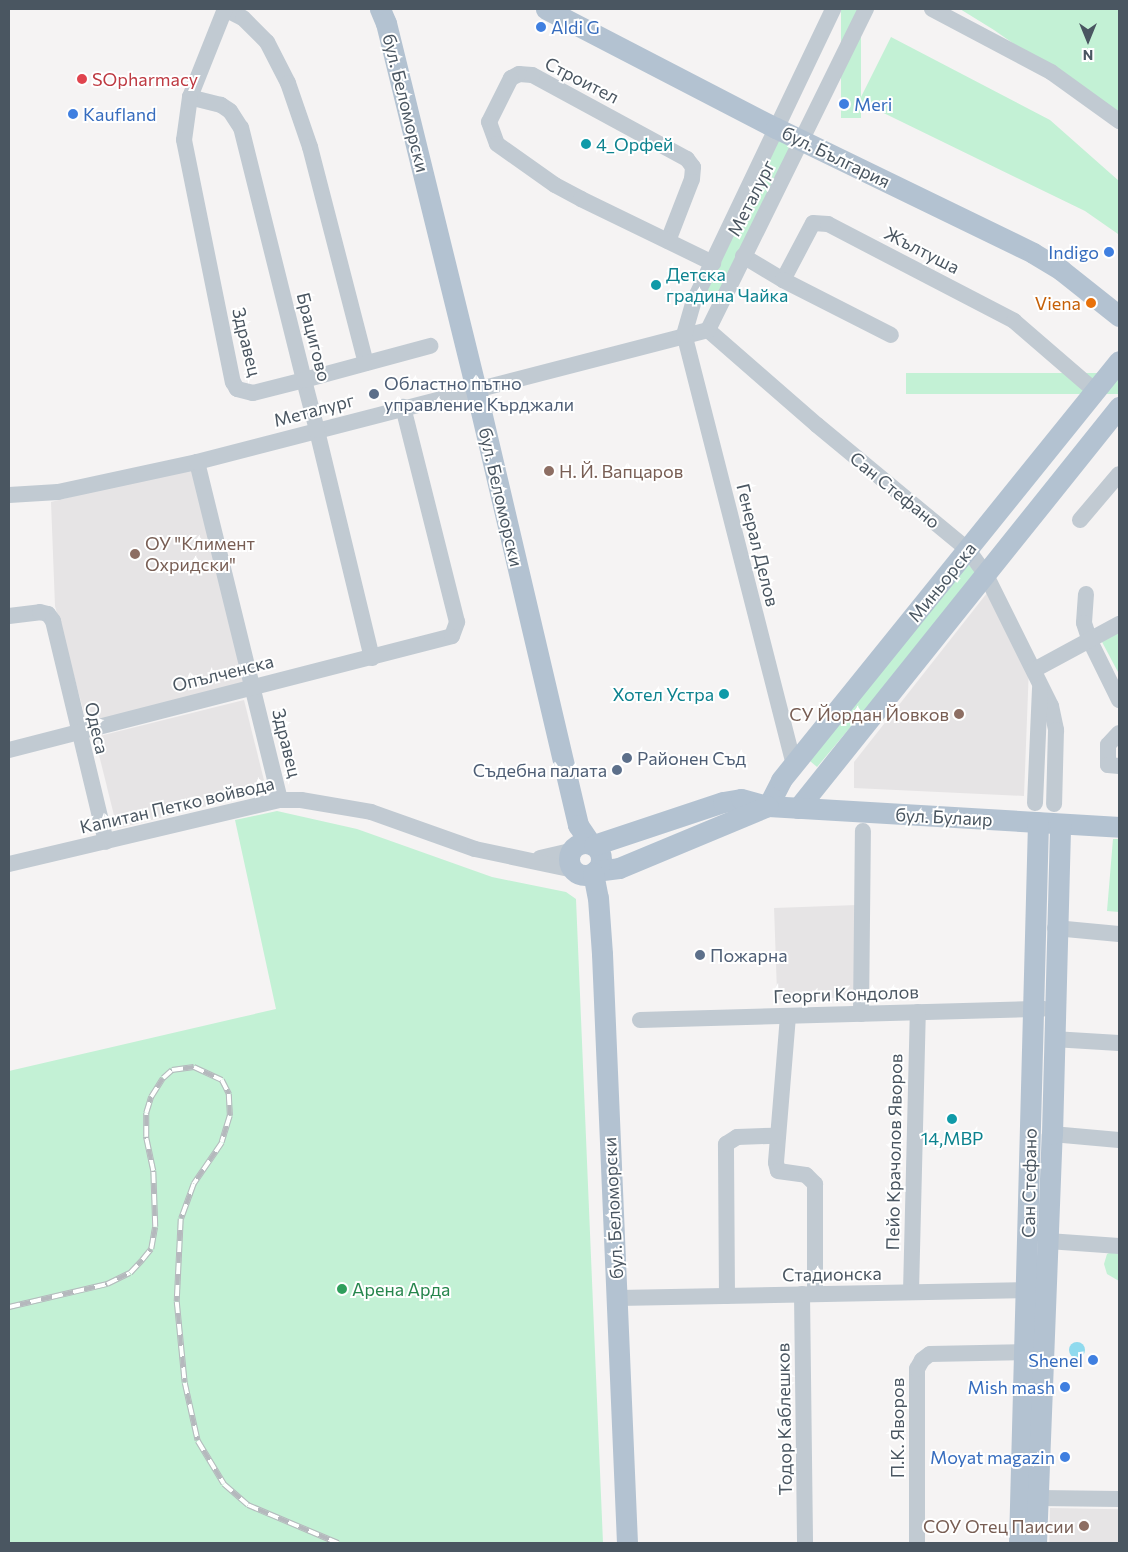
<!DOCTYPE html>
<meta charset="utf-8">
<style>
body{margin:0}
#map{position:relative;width:1128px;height:1552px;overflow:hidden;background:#f5f3f3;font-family:Commissioner,sans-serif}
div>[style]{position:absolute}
.education>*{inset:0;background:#e6e4e5;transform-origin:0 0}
.green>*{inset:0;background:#c3f1d5;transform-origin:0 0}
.water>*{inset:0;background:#90daee}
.round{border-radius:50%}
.minor>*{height:16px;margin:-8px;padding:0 8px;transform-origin:8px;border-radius:8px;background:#c1cad2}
.major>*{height:21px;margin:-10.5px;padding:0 10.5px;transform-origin:10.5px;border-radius:10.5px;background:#b3c2d1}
.major>.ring{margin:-10.5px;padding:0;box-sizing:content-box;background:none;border:21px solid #b3c2d1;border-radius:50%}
.rail>*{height:5.5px;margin-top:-2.75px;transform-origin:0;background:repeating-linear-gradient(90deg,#fff 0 11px,#b5b8bd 0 22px);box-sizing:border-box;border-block:1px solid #b5b8bd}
.dots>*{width:14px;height:14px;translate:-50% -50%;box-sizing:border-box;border:2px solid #fff;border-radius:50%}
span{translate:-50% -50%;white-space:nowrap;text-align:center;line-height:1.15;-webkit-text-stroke:4px #fff;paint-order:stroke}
.shop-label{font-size:18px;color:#366cbe}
.left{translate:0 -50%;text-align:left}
.right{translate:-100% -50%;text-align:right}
.health-label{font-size:18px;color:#be3a42}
.street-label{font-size:18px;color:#4a5661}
.culture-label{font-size:18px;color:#0d838f}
.food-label{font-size:18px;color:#c56008}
.service-label{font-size:18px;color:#4e5e75}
.education-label{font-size:18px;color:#785e54}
.leisure-label{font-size:18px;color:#27864d}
.frame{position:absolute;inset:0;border:10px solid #4a5661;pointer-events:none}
.north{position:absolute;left:1063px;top:15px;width:50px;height:50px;-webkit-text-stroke:4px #fff;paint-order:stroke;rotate:180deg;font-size:14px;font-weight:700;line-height:20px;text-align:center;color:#4a5661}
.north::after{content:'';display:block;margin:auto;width:18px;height:22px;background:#4a5661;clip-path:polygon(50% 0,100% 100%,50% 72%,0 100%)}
</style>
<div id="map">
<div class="education">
<i style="clip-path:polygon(192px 466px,251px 684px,87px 724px,55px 606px,51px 502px)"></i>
<i style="clip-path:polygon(987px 593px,1029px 667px,1024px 796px,854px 788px,854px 762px)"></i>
<i style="left:244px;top:700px;width:94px;height:154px;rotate:76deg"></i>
<i style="left:857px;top:905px;width:92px;height:83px;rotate:88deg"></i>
<i style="left:1050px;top:1508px;width:69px;height:35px;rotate:1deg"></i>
</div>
<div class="green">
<i style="left:841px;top:9px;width:20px;height:109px"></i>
<i style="clip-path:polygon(960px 9px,1119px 9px,1119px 117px,994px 30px)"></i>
<i style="clip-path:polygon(891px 37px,1050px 120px,1119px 181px,1118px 234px,1085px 211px,859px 101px)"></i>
<i style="left:780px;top:135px;width:17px;height:174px;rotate:25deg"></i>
<i style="left:1119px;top:373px;width:21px;height:213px;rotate:90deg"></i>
<i style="left:966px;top:563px;width:17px;height:252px;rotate:40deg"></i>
<i style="clip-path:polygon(1119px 630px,1119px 674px,1101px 640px)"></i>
<i style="clip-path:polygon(277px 811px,357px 829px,492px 877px,566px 892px,576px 899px,603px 1543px,9px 1543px,9px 1071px,276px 1009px,235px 820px)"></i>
<i style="clip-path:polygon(1113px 839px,1119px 839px,1119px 912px,1107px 911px)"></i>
<i style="clip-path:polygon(1119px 1248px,1119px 1281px,1107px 1274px,1104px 1264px,1107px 1254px)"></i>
</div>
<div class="water">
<i class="round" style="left:1069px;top:1342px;width:16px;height:16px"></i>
</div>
<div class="minor">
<i style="left:225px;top:9px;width:20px;rotate:27deg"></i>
<i style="left:243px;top:18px;width:34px;rotate:45deg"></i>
<i style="left:267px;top:42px;width:46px;rotate:62.9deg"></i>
<i style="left:288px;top:83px;width:68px;rotate:71deg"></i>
<i style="left:310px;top:147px;width:223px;rotate:75.5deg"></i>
<i style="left:932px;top:9px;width:135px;rotate:27.9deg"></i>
<i style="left:1051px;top:72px;width:84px;rotate:35.8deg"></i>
<i style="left:190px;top:97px;width:95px;rotate:-68.3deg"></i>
<i style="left:668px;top:241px;width:66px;rotate:-68.8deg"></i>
<i style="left:692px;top:179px;width:12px;rotate:-85deg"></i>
<i style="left:693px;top:167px;width:10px;rotate:-127deg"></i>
<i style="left:687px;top:159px;width:176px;rotate:-151.5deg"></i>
<i style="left:532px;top:75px;width:13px;rotate:-176deg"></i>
<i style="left:519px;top:74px;width:9px;rotate:153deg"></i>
<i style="left:511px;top:78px;width:49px;rotate:116.6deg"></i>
<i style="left:489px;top:122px;width:23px;rotate:70deg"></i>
<i style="left:497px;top:144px;width:71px;rotate:35.3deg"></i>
<i style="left:555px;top:185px;width:30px;rotate:28deg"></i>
<i style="left:581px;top:199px;width:147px;rotate:25.9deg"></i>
<i style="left:743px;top:256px;width:47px;rotate:31deg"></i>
<i style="left:783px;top:280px;width:64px;rotate:-62.2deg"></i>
<i style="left:813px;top:223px;width:15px;rotate:4deg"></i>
<i style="left:828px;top:224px;width:210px;rotate:27.5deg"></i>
<i style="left:1014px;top:321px;width:106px;rotate:40.8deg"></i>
<i style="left:783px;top:280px;width:121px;rotate:27deg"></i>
<i style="left:708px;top:330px;width:145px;rotate:41.1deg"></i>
<i style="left:817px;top:425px;width:196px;rotate:39.6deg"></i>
<i style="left:968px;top:550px;width:31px;rotate:54deg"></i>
<i style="left:986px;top:575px;width:146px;rotate:63.6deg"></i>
<i style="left:1051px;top:706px;width:25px;rotate:78deg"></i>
<i style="left:1056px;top:730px;width:74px;rotate:91.5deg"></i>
<i style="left:708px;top:330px;width:358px;rotate:-63.8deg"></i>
<i style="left:197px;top:462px;width:348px;rotate:76.2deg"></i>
<i style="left:9px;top:495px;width:49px;rotate:-3.5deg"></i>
<i style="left:58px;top:492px;width:142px;rotate:-12.2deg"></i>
<i style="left:197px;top:462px;width:528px;rotate:-14.48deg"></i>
<i style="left:1080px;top:520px;width:60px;rotate:-49.7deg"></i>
<i style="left:1086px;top:594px;width:29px;rotate:94deg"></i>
<i style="left:1084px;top:623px;width:19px;rotate:72deg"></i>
<i style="left:1090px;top:641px;width:66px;rotate:63.8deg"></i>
<i style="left:9px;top:616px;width:31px;rotate:-7deg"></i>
<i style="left:40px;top:612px;width:8px;rotate:14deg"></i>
<i style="left:48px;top:614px;width:9px;rotate:54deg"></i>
<i style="left:53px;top:621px;width:227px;rotate:76.5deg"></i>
<i style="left:372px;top:658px;width:235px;rotate:-103.6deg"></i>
<i style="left:317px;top:430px;width:52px;rotate:-104.6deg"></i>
<i style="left:304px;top:380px;width:260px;rotate:-104deg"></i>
<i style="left:241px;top:128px;width:20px;rotate:-123deg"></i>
<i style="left:230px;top:111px;width:11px;rotate:-146deg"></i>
<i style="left:221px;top:105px;width:32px;rotate:-166deg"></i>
<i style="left:190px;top:97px;width:43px;rotate:97.9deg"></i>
<i style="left:184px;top:140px;width:247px;rotate:78.6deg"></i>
<i style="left:233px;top:382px;width:8px;rotate:60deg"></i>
<i style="left:237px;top:389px;width:16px;rotate:14deg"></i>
<i style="left:253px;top:393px;width:53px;rotate:-14.3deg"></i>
<i style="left:304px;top:380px;width:131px;rotate:-15.1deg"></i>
<i style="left:1034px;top:670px;width:97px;rotate:-28.4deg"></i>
<i style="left:1119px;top:733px;width:16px;rotate:133deg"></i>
<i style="left:1108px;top:745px;width:20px;rotate:90deg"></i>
<i style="left:1108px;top:765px;width:11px;rotate:5deg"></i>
<i style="left:9px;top:750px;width:457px;rotate:-14.4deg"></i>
<i style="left:452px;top:636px;width:15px;rotate:-70deg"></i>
<i style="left:457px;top:622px;width:222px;rotate:-104.1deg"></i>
<i style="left:794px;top:765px;width:444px;rotate:-104.3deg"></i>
<i style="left:684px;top:335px;width:33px;rotate:-74deg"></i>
<i style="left:693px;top:303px;width:326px;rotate:-64.5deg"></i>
<i style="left:1035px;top:803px;width:115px;rotate:-87.5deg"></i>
<i style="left:540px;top:858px;width:32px;rotate:-13deg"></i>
<i style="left:9px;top:864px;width:278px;rotate:-13.3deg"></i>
<i style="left:280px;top:800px;width:21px"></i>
<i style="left:301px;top:800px;width:71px;rotate:9.7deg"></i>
<i style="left:371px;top:812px;width:110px;rotate:19.6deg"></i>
<i style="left:475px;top:849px;width:101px;rotate:12deg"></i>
<i style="left:1055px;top:928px;width:64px;rotate:5.4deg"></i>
<i style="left:861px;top:1014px;width:183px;rotate:-89.4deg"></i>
<i style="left:788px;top:1016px;width:147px;rotate:94.7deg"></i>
<i style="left:776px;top:1163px;width:8px;rotate:76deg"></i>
<i style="left:778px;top:1171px;width:28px;rotate:8deg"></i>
<i style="left:806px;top:1175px;width:13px;rotate:45deg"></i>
<i style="left:815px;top:1184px;width:110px;rotate:90deg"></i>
<i style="left:640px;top:1020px;width:403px;rotate:-1.6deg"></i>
<i style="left:1053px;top:1039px;width:66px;rotate:3.5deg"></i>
<i style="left:1052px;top:1134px;width:67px;rotate:5.1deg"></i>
<i style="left:1048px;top:1241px;width:71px;rotate:4deg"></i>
<i style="left:911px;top:1292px;width:280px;rotate:-88.6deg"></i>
<i style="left:802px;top:1294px;width:249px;rotate:89.3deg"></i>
<i style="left:727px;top:1296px;width:152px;rotate:-90.4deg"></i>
<i style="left:726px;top:1144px;width:13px;rotate:-32deg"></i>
<i style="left:737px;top:1137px;width:38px;rotate:-2deg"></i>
<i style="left:618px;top:1298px;width:419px;rotate:-1.1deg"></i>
<i style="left:1039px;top:1498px;width:80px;rotate:0.7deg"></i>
<i style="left:917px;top:1543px;width:174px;rotate:-90deg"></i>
<i style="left:917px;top:1369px;width:10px;rotate:-61deg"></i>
<i style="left:922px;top:1360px;width:10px;rotate:-37deg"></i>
<i style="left:930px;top:1354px;width:95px;rotate:-1.2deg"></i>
</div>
<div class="major">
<i style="left:380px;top:9px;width:15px;rotate:67deg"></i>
<i style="left:386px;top:23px;width:378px;rotate:76.2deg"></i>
<i style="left:476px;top:390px;width:447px;rotate:76.8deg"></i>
<i style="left:578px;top:825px;width:23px;rotate:56deg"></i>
<i style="left:546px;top:9px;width:259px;rotate:27.4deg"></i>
<i style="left:776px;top:128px;width:286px;rotate:25.9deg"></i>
<i style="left:1033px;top:253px;width:33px;rotate:31deg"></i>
<i style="left:1061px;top:270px;width:74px;rotate:38.4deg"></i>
<i style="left:768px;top:806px;width:29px;rotate:-63deg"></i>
<i style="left:781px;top:780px;width:538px;rotate:-51.11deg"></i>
<i style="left:798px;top:808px;width:514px;rotate:-51.32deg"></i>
<i class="ring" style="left:569px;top:843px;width:11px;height:11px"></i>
<i style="left:594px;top:845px;width:136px;rotate:-18.4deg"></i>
<i style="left:723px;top:802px;width:18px;rotate:-9deg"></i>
<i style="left:741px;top:799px;width:28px;rotate:15deg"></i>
<i style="left:768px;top:806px;width:352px;rotate:3.4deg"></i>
<i style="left:595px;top:871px;width:24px;rotate:-7deg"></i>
<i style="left:619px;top:868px;width:161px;rotate:-22.6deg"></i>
<i style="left:593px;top:873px;width:25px;rotate:79deg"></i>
<i style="left:598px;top:898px;width:56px;rotate:85.9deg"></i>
<i style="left:602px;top:954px;width:590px;rotate:87.57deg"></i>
<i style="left:1019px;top:1543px;width:721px;rotate:-88.49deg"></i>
<i style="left:1036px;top:1543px;width:409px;rotate:-87.8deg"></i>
<i style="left:1052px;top:1134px;width:310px;rotate:-88.5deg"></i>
</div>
<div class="rail">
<i style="left:9px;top:1307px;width:101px;rotate:-13.2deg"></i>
<i style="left:107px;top:1284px;width:25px;rotate:-26deg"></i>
<i style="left:130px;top:1273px;width:18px;rotate:-47deg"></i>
<i style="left:142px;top:1260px;width:14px;rotate:-51deg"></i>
<i style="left:151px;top:1249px;width:22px;rotate:-80deg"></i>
<i style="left:155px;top:1227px;width:56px;rotate:-92deg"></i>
<i style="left:153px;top:1171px;width:35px;rotate:-102deg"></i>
<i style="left:146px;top:1137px;width:24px;rotate:-90deg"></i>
<i style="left:146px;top:1113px;width:17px;rotate:-73deg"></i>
<i style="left:151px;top:1097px;width:22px;rotate:-58deg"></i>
<i style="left:163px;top:1078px;width:12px;rotate:-42deg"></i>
<i style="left:172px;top:1070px;width:22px;rotate:-8deg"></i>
<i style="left:194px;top:1067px;width:31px;rotate:25deg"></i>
<i style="left:222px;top:1080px;width:16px;rotate:63deg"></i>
<i style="left:229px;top:1094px;width:22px;rotate:87deg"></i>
<i style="left:230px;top:1116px;width:28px;rotate:107deg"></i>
<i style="left:222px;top:1143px;width:50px;rotate:124.3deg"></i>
<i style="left:194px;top:1184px;width:37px;rotate:110deg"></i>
<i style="left:181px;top:1219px;width:83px;rotate:92.8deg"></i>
<i style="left:177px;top:1302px;width:81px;rotate:84.4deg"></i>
<i style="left:185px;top:1383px;width:59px;rotate:77.4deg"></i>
<i style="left:198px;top:1441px;width:50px;rotate:58.8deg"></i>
<i style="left:224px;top:1484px;width:32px;rotate:41deg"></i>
<i style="left:248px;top:1505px;width:98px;rotate:22.9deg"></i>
</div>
<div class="dots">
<i style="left:541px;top:27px;background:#3f7fe0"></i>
<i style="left:82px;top:79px;background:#e0444e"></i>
<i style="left:844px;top:104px;background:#3f7fe0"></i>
<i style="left:73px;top:114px;background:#3f7fe0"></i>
<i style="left:586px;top:144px;background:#0f9aa8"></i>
<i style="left:1109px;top:252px;background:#3f7fe0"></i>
<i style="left:656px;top:285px;background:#0f9aa8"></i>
<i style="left:1091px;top:303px;background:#e8710a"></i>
<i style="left:374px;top:394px;background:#5c6f8a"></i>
<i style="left:549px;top:471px;background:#8d6e63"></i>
<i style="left:135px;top:554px;background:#8d6e63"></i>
<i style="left:724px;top:694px;background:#0f9aa8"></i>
<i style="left:959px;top:714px;background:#8d6e63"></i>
<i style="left:627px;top:758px;background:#5c6f8a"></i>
<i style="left:617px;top:770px;background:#5c6f8a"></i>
<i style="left:700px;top:955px;background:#5c6f8a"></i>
<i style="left:952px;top:1119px;background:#0f9aa8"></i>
<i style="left:342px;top:1289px;background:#2e9e5b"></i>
<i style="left:1093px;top:1360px;background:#3f7fe0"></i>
<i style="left:1065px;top:1387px;background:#3f7fe0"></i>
<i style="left:1065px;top:1457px;background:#3f7fe0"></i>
<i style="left:1084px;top:1526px;background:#8d6e63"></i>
</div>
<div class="shop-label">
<span class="left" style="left:551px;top:27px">Aldi G</span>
<span class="left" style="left:854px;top:104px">Meri</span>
<span class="left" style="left:83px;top:114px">Kaufland</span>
<span class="right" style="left:1099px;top:252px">Indigo</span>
<span class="right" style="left:1083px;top:1360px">Shenel</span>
<span class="right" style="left:1055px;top:1387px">Mish mash</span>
<span class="right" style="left:1055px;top:1457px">Moyat magazin</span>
</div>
<div class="health-label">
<span class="left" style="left:92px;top:79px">SOpharmacy</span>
</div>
<div class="street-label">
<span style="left:582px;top:80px;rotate:27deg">Строител</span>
<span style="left:406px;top:103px;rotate:76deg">бул. Беломорски</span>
<span style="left:836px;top:157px;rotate:26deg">бул. България</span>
<span style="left:751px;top:198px;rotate:-63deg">Металург</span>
<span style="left:922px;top:250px;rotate:27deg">Жълтуша</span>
<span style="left:314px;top:337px;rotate:76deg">Брацигово</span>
<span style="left:247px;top:342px;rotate:76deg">Здравец</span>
<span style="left:314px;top:410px;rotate:-15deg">Металург</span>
<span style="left:895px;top:490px;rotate:39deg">Сан Стефано</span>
<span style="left:501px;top:497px;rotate:77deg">бул. Беломорски</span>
<span style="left:758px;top:545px;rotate:76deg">Генерал Делов</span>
<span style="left:942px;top:582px;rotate:-51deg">Миньорска</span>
<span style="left:223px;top:673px;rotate:-14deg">Опълченска</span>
<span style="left:97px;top:728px;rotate:77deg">Одеса</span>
<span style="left:287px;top:743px;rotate:76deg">Здравец</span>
<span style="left:177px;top:805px;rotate:-13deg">Капитан Петко войвода</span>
<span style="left:944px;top:817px;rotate:3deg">бул. Булаир</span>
<span style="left:846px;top:994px;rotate:-2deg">Георги Кондолов</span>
<span style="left:894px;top:1152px;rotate:-89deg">Пейо Крачолов Яворов</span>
<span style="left:1029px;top:1183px;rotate:-89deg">Сан Стефано</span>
<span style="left:613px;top:1208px;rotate:-93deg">бул. Беломорски</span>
<span style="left:832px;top:1274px;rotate:-1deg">Стадионска</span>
<span style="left:784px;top:1419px;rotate:-91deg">Тодор Каблешков</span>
<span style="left:897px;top:1428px;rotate:-90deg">П.К. Яворов</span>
</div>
<div class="culture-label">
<span class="left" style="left:596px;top:144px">4_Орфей</span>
<span class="left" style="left:666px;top:285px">Детска<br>градина Чайка</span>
<span class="right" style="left:714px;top:694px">Хотел Устра</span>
<span style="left:952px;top:1138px">14,МВР</span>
</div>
<div class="food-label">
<span class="right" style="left:1081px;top:303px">Viena</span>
</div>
<div class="service-label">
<span class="left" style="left:384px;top:394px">Областно пътно<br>управление Кърджали</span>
<span class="left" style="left:637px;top:758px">Районен Съд</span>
<span class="right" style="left:607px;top:770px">Съдебна палата</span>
<span class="left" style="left:710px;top:955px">Пожарна</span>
</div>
<div class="education-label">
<span class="left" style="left:559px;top:471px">Н. Й. Вапцаров</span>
<span class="left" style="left:145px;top:554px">ОУ "Климент<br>Охридски"</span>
<span class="right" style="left:949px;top:714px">СУ Йордан Йовков</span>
<span class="right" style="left:1074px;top:1526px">СОУ Отец Паисии</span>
</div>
<div class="leisure-label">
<span class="left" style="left:352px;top:1289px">Арена Арда</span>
</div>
<div class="frame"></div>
<div class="north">N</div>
</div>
